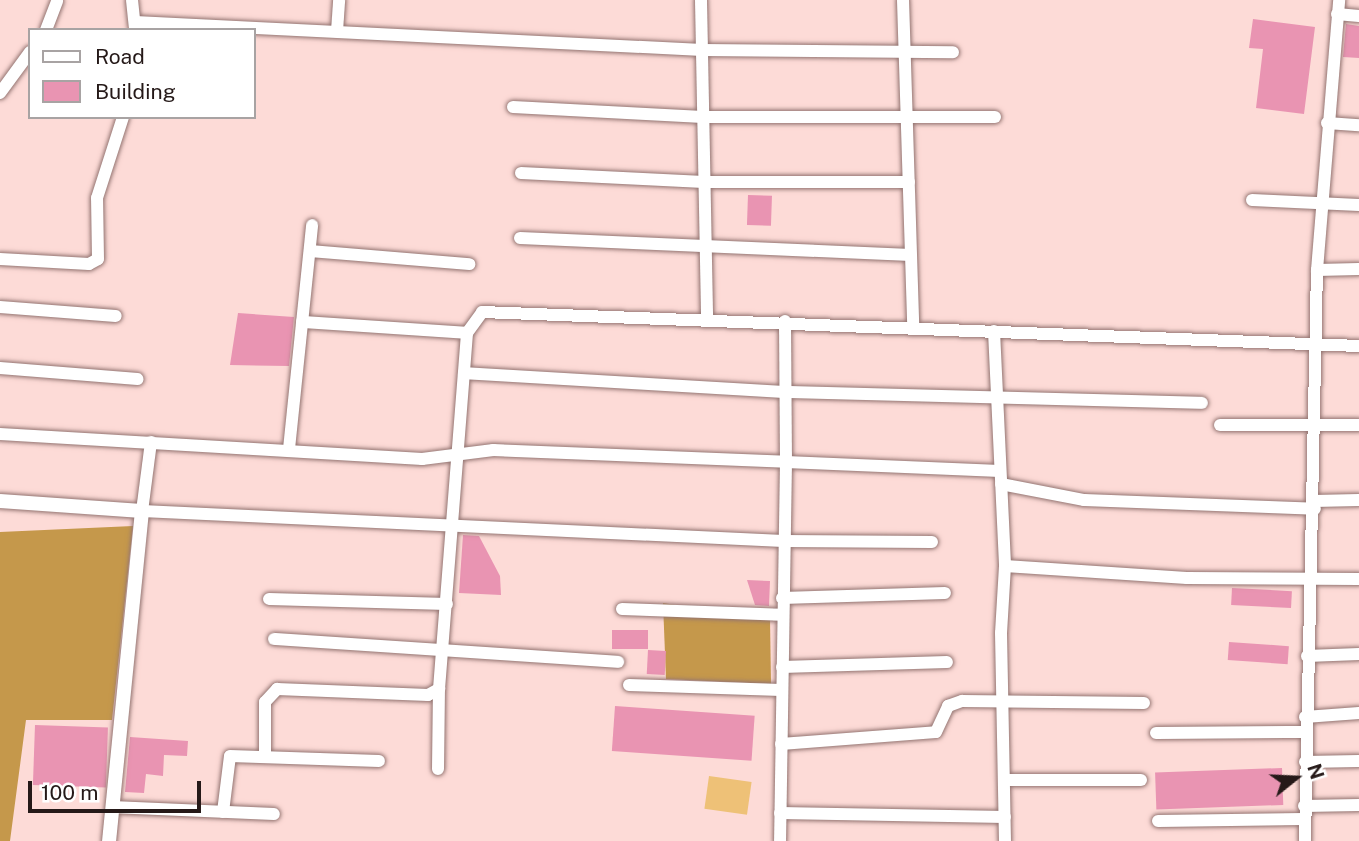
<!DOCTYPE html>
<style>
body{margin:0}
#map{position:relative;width:1359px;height:841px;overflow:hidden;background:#fddbd7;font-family:"Public Sans",sans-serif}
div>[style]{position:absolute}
.green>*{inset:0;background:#eec177;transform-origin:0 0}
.forest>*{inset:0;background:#c5984b}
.building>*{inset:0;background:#e994b2;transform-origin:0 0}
.roads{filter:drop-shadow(0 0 2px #937471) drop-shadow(0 0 2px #937471)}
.minor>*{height:12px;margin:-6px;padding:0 6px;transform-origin:6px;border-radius:6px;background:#fff}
.tertiary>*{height:14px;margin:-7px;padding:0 7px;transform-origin:7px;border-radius:7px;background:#fff}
span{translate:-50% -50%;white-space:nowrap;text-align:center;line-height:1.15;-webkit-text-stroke:6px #fff;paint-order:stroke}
.legend{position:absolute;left:28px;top:28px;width:228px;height:91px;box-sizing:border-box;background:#fff;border:2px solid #a8a3a3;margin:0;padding:9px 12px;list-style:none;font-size:21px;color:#251918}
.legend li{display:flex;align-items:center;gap:14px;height:35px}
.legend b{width:35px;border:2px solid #a8a3a3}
.north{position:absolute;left:1261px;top:743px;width:70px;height:70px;-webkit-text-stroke:5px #fff;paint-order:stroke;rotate:72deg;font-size:19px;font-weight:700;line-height:28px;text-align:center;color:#251918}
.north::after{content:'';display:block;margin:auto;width:24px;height:32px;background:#251918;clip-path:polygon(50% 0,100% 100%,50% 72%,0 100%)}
.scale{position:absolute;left:28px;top:781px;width:173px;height:32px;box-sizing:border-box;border:4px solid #251918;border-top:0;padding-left:9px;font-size:21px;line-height:24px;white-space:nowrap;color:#251918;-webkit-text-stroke:5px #fff;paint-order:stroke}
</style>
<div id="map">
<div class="green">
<i style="left:709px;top:776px;width:43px;height:33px;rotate:8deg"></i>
</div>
<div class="forest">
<i style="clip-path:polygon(133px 526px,112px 720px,26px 720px,10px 841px,0 841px,0 532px)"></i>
<i style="clip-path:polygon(663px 603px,770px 620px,771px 684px,666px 679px)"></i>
</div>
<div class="building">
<i style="clip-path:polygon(1253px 19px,1315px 27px,1304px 114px,1256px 108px,1263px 49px,1249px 48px)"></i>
<i style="clip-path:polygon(1346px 24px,1359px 26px,1359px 58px,1343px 57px)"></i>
<i style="left:748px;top:195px;width:24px;height:30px;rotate:2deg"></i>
<i style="clip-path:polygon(238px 313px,294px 317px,289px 366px,230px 365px)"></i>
<i style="clip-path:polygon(463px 535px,479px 536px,500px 576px,501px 595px,459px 593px)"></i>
<i style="clip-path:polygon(747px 580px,770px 581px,769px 606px,755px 605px)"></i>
<i style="left:1232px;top:588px;width:60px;height:17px;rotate:3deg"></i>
<i style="left:612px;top:630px;width:36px;height:19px"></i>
<i style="left:1229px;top:642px;width:60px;height:18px;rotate:4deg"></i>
<i style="left:648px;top:650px;width:18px;height:24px;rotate:3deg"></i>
<i style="left:615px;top:706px;width:140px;height:45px;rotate:4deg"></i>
<i style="left:35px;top:725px;width:73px;height:60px;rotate:2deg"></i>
<i style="clip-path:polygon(130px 737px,188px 741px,187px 756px,164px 755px,163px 776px,146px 774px,144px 793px,125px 792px)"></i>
<i style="left:1282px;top:768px;width:37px;height:127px;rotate:88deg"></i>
</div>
<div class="roads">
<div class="minor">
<i style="left:132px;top:0;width:27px;rotate:84deg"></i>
<i style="left:701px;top:0;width:319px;rotate:88.9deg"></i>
<i style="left:903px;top:0;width:327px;rotate:88.2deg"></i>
<i style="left:1337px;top:14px;width:22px;rotate:5deg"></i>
<i style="left:135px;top:22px;width:568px;rotate:2.83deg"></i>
<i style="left:702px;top:50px;width:251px;rotate:0.5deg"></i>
<i style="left:46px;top:30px;width:31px;rotate:-69deg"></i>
<i style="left:337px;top:31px;width:31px;rotate:-86deg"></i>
<i style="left:0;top:93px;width:51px;rotate:-53.8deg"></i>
<i style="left:513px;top:107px;width:190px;rotate:3deg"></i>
<i style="left:703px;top:117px;width:292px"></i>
<i style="left:1327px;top:123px;width:32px;rotate:4deg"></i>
<i style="left:521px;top:173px;width:183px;rotate:2.8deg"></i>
<i style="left:704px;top:182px;width:205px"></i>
<i style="left:1252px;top:200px;width:107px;rotate:2.7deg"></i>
<i style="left:520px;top:238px;width:391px;rotate:2.5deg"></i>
<i style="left:310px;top:251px;width:160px;rotate:4.7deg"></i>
<i style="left:0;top:259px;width:89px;rotate:3.2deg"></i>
<i style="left:89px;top:264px;width:10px;rotate:-29deg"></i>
<i style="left:98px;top:259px;width:61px;rotate:-90.9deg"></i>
<i style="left:97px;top:198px;width:85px;rotate:-72.2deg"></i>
<i style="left:1317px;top:270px;width:42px;rotate:-1.4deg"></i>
<i style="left:0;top:307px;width:116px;rotate:4.4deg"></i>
<i style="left:785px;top:321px;width:141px;rotate:89.6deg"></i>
<i style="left:786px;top:462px;width:214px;rotate:2.4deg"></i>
<i style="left:302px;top:322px;width:165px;rotate:3.8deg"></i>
<i style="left:994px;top:331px;width:235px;rotate:87.3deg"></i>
<i style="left:1005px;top:566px;width:67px;rotate:93.4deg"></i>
<i style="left:1001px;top:633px;width:208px;rotate:88.9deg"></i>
<i style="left:0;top:368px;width:138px;rotate:4.6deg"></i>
<i style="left:464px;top:373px;width:323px;rotate:3.4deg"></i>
<i style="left:786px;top:392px;width:416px;rotate:1.5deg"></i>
<i style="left:1220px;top:425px;width:139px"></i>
<i style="left:0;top:434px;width:423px;rotate:3.4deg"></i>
<i style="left:422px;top:459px;width:72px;rotate:-7.2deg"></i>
<i style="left:493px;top:450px;width:293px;rotate:2.3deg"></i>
<i style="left:786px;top:462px;width:379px;rotate:90.9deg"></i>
<i style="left:151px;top:442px;width:70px;rotate:97.4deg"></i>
<i style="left:142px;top:511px;width:642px;rotate:2.68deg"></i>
<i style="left:783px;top:541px;width:149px;rotate:0.4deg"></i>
<i style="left:289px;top:449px;width:225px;rotate:-84.1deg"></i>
<i style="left:1001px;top:484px;width:85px;rotate:10.9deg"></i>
<i style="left:1084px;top:500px;width:231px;rotate:2.2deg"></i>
<i style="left:1314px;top:501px;width:45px;rotate:-1.3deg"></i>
<i style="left:1005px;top:566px;width:182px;rotate:3.8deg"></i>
<i style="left:1187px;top:578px;width:172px;rotate:0.3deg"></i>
<i style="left:782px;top:598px;width:163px;rotate:-1.8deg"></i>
<i style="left:269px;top:599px;width:178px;rotate:1.6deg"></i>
<i style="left:622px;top:609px;width:160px;rotate:2.1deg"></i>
<i style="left:274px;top:639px;width:345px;rotate:3.8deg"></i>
<i style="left:1307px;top:656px;width:52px;rotate:-2.2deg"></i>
<i style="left:782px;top:667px;width:165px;rotate:-1.7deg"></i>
<i style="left:629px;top:685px;width:152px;rotate:1.9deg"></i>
<i style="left:1305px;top:717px;width:54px;rotate:-4.2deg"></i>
<i style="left:1156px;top:733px;width:149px;rotate:-0.4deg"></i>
<i style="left:781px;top:744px;width:155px;rotate:-4.4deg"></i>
<i style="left:936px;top:732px;width:29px;rotate:-65deg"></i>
<i style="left:948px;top:706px;width:15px;rotate:-20deg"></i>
<i style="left:962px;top:701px;width:182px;rotate:0.6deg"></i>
<i style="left:265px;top:756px;width:54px;rotate:-90deg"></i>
<i style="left:265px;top:702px;width:18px;rotate:-47deg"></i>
<i style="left:277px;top:689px;width:151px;rotate:2.3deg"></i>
<i style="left:428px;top:695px;width:13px;rotate:-29deg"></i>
<i style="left:439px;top:689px;width:357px;rotate:-85.5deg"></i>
<i style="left:467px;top:333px;width:26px;rotate:-54deg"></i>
<i style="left:482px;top:312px;width:878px;rotate:2.22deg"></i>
<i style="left:1305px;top:762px;width:54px;rotate:-1.1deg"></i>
<i style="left:438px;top:769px;width:80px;rotate:-89.3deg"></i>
<i style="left:1004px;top:780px;width:137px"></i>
<i style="left:1304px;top:806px;width:55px;rotate:-1deg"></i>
<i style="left:112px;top:807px;width:162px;rotate:2.5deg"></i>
<i style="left:223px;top:812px;width:56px;rotate:-82.9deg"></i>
<i style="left:230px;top:756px;width:149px;rotate:1.9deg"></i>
<i style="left:780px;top:813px;width:225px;rotate:1deg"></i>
<i style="left:1158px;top:821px;width:146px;rotate:-0.8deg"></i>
<i style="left:1305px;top:841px;width:571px;rotate:-88.8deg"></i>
<i style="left:1317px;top:270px;width:271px;rotate:-85.3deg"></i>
</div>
<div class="tertiary">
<i style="left:0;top:501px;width:142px;rotate:4deg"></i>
<i style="left:142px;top:511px;width:332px;rotate:95.7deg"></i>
</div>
</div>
<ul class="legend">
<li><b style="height:9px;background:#fff"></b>Road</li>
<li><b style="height:19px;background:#e994b2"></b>Building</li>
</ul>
<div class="north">N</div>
<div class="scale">100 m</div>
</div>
